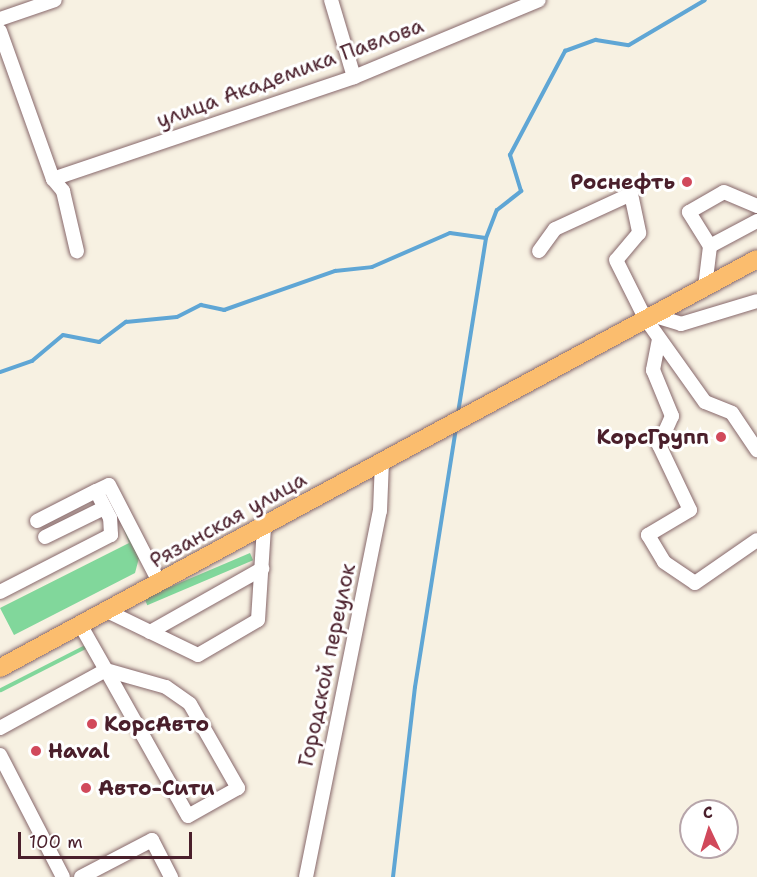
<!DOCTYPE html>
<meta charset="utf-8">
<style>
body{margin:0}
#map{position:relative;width:757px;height:877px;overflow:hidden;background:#f7f1e2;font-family:"Shantell Sans",sans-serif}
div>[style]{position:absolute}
.green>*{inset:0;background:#81d79b;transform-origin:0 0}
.stream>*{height:4px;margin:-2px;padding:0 2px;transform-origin:2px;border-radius:2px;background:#5fa6d5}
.roads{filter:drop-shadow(0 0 2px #87686b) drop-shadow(0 0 2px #87686b)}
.minor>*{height:14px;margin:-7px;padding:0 7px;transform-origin:7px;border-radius:7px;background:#fff}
.major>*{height:18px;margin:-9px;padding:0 9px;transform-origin:9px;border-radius:9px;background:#fbbd6e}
.dots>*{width:16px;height:16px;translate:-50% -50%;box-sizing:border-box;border:3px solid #fff;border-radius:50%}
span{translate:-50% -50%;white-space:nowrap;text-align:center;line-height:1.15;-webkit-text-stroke:6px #fff;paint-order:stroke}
.street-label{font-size:21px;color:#4a1f2b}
.poi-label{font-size:21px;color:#4a1f2b;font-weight:700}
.right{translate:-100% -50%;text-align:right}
.left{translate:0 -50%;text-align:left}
.north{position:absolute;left:679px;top:799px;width:60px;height:60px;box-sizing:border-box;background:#fff;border:2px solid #b7a5aa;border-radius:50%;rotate:356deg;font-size:16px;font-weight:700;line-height:24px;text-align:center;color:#4a1f2b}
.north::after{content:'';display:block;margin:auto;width:21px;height:27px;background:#d1495b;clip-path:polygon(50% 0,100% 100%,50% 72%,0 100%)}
.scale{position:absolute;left:18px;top:832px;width:174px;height:27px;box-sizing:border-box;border:3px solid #4a1f2b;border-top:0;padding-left:8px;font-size:18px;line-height:21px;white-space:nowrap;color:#4a1f2b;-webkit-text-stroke:4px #fff;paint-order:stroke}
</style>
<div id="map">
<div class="green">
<i style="clip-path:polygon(118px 515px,139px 558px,135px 573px,14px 635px,0 608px,129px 543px)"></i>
<i style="left:250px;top:553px;width:8px;height:115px;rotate:67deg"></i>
<i style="left:87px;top:644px;width:4px;height:99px;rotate:63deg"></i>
</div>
<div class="stream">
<i style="left:0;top:372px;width:34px;rotate:-19deg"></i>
<i style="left:32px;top:361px;width:40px;rotate:-40deg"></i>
<i style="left:63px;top:335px;width:37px;rotate:11deg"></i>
<i style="left:99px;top:342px;width:34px;rotate:-37deg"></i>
<i style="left:126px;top:322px;width:51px;rotate:-5.6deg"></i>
<i style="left:177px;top:317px;width:27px;rotate:-27deg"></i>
<i style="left:201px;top:305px;width:24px;rotate:12deg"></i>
<i style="left:224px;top:310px;width:118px;rotate:-19.4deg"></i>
<i style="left:335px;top:271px;width:37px;rotate:-6deg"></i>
<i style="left:372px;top:267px;width:85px;rotate:-23.6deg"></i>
<i style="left:450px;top:233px;width:36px;rotate:8deg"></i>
<i style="left:486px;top:238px;width:30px;rotate:-69deg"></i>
<i style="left:497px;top:210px;width:31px;rotate:-38deg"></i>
<i style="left:521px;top:191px;width:38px;rotate:-107deg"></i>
<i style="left:510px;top:155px;width:118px;rotate:-62.1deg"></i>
<i style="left:565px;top:51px;width:33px;rotate:-20deg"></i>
<i style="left:596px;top:40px;width:33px;rotate:9deg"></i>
<i style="left:629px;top:45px;width:88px;rotate:-30.6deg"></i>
<i style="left:458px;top:413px;width:177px;rotate:-80.9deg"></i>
<i style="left:393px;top:877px;width:191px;rotate:-83.4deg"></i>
<i style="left:415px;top:687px;width:261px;rotate:-81deg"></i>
</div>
<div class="roads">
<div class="minor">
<i style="left:331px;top:0;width:80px;rotate:73.4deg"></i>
<i style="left:0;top:19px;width:58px;rotate:-19.1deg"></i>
<i style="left:0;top:31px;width:157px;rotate:70.3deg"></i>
<i style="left:53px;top:179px;width:16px;rotate:50deg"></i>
<i style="left:63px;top:191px;width:62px;rotate:76.9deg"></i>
<i style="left:53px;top:179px;width:318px;rotate:-18.7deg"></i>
<i style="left:354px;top:77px;width:200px;rotate:-22.6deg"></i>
<i style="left:710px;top:246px;width:53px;rotate:-28deg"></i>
<i style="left:539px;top:251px;width:27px;rotate:-54deg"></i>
<i style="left:555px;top:229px;width:84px;rotate:-24.7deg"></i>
<i style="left:631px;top:194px;width:40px;rotate:78deg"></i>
<i style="left:639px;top:233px;width:35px;rotate:130deg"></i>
<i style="left:616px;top:260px;width:65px;rotate:63.4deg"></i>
<i style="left:645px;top:318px;width:103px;rotate:54.5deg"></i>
<i style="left:705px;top:402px;width:29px;rotate:22deg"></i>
<i style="left:732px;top:413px;width:45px;rotate:56deg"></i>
<i style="left:705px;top:287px;width:41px;rotate:-83deg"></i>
<i style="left:710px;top:246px;width:40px;rotate:-122deg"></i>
<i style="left:689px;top:212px;width:40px;rotate:-29.7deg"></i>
<i style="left:724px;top:192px;width:36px;rotate:23deg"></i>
<i style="left:652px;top:315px;width:30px;rotate:17deg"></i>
<i style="left:681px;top:324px;width:79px;rotate:-16.8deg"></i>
<i style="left:659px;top:339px;width:32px;rotate:101deg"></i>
<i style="left:653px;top:370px;width:50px;rotate:67.6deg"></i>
<i style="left:672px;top:416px;width:32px;rotate:114deg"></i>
<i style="left:659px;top:445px;width:72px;rotate:64.5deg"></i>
<i style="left:690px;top:510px;width:49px;rotate:149.2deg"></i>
<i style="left:648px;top:535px;width:31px;rotate:59deg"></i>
<i style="left:664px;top:562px;width:37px;rotate:34deg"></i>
<i style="left:695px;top:583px;width:75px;rotate:-34.7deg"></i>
<i style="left:37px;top:521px;width:66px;rotate:-27deg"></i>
<i style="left:45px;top:537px;width:66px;rotate:-26.2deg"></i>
<i style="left:0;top:592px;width:125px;rotate:-27.2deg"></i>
<i style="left:111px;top:535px;width:17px;rotate:-93deg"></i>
<i style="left:110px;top:518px;width:30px;rotate:-117deg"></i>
<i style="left:96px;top:491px;width:14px;rotate:-25deg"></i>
<i style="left:109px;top:485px;width:111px;rotate:62.7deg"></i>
<i style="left:107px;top:611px;width:101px;rotate:25.8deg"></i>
<i style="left:198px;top:655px;width:69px;rotate:-30.3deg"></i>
<i style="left:258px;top:620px;width:93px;rotate:-86.3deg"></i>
<i style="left:150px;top:632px;width:129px;rotate:-29.4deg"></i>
<i style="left:0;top:728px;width:121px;rotate:-28.7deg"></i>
<i style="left:106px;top:670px;width:62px;rotate:15.8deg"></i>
<i style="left:166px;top:687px;width:29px;rotate:35deg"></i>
<i style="left:190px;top:704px;width:97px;rotate:60.3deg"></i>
<i style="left:238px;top:788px;width:57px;rotate:150.8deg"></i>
<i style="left:188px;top:816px;width:167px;rotate:-119.3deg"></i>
<i style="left:106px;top:670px;width:51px;rotate:-119.6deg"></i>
<i style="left:0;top:755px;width:137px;rotate:62.7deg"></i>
<i style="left:81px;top:877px;width:80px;rotate:-27.5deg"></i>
<i style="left:152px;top:840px;width:42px;rotate:62.8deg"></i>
<i style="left:306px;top:877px;width:373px;rotate:-78.6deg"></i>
<i style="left:380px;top:511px;width:50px;rotate:-87.7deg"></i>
</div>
<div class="major">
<i style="left:0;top:668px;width:860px;rotate:-28.38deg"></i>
</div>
</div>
<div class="dots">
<i style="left:687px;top:182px;background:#d1495b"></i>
<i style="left:721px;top:437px;background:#d1495b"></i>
<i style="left:92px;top:724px;background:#d1495b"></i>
<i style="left:36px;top:751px;background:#d1495b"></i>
<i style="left:86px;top:788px;background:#d1495b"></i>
</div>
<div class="street-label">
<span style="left:290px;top:73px;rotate:-20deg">улица Академика Павлова</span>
<span style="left:228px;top:520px;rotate:-29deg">Рязанская улица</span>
<span style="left:327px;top:665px;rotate:-78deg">Городской переулок</span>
</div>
<div class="poi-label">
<span class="right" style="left:675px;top:182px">Роснефть</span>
<span class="right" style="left:709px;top:437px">КорсГрупп</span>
<span class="left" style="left:104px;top:724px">КорсАвто</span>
<span class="left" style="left:48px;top:751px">Haval</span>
<span class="left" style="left:98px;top:788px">Авто-Сити</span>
</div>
<div class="north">С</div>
<div class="scale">100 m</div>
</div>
